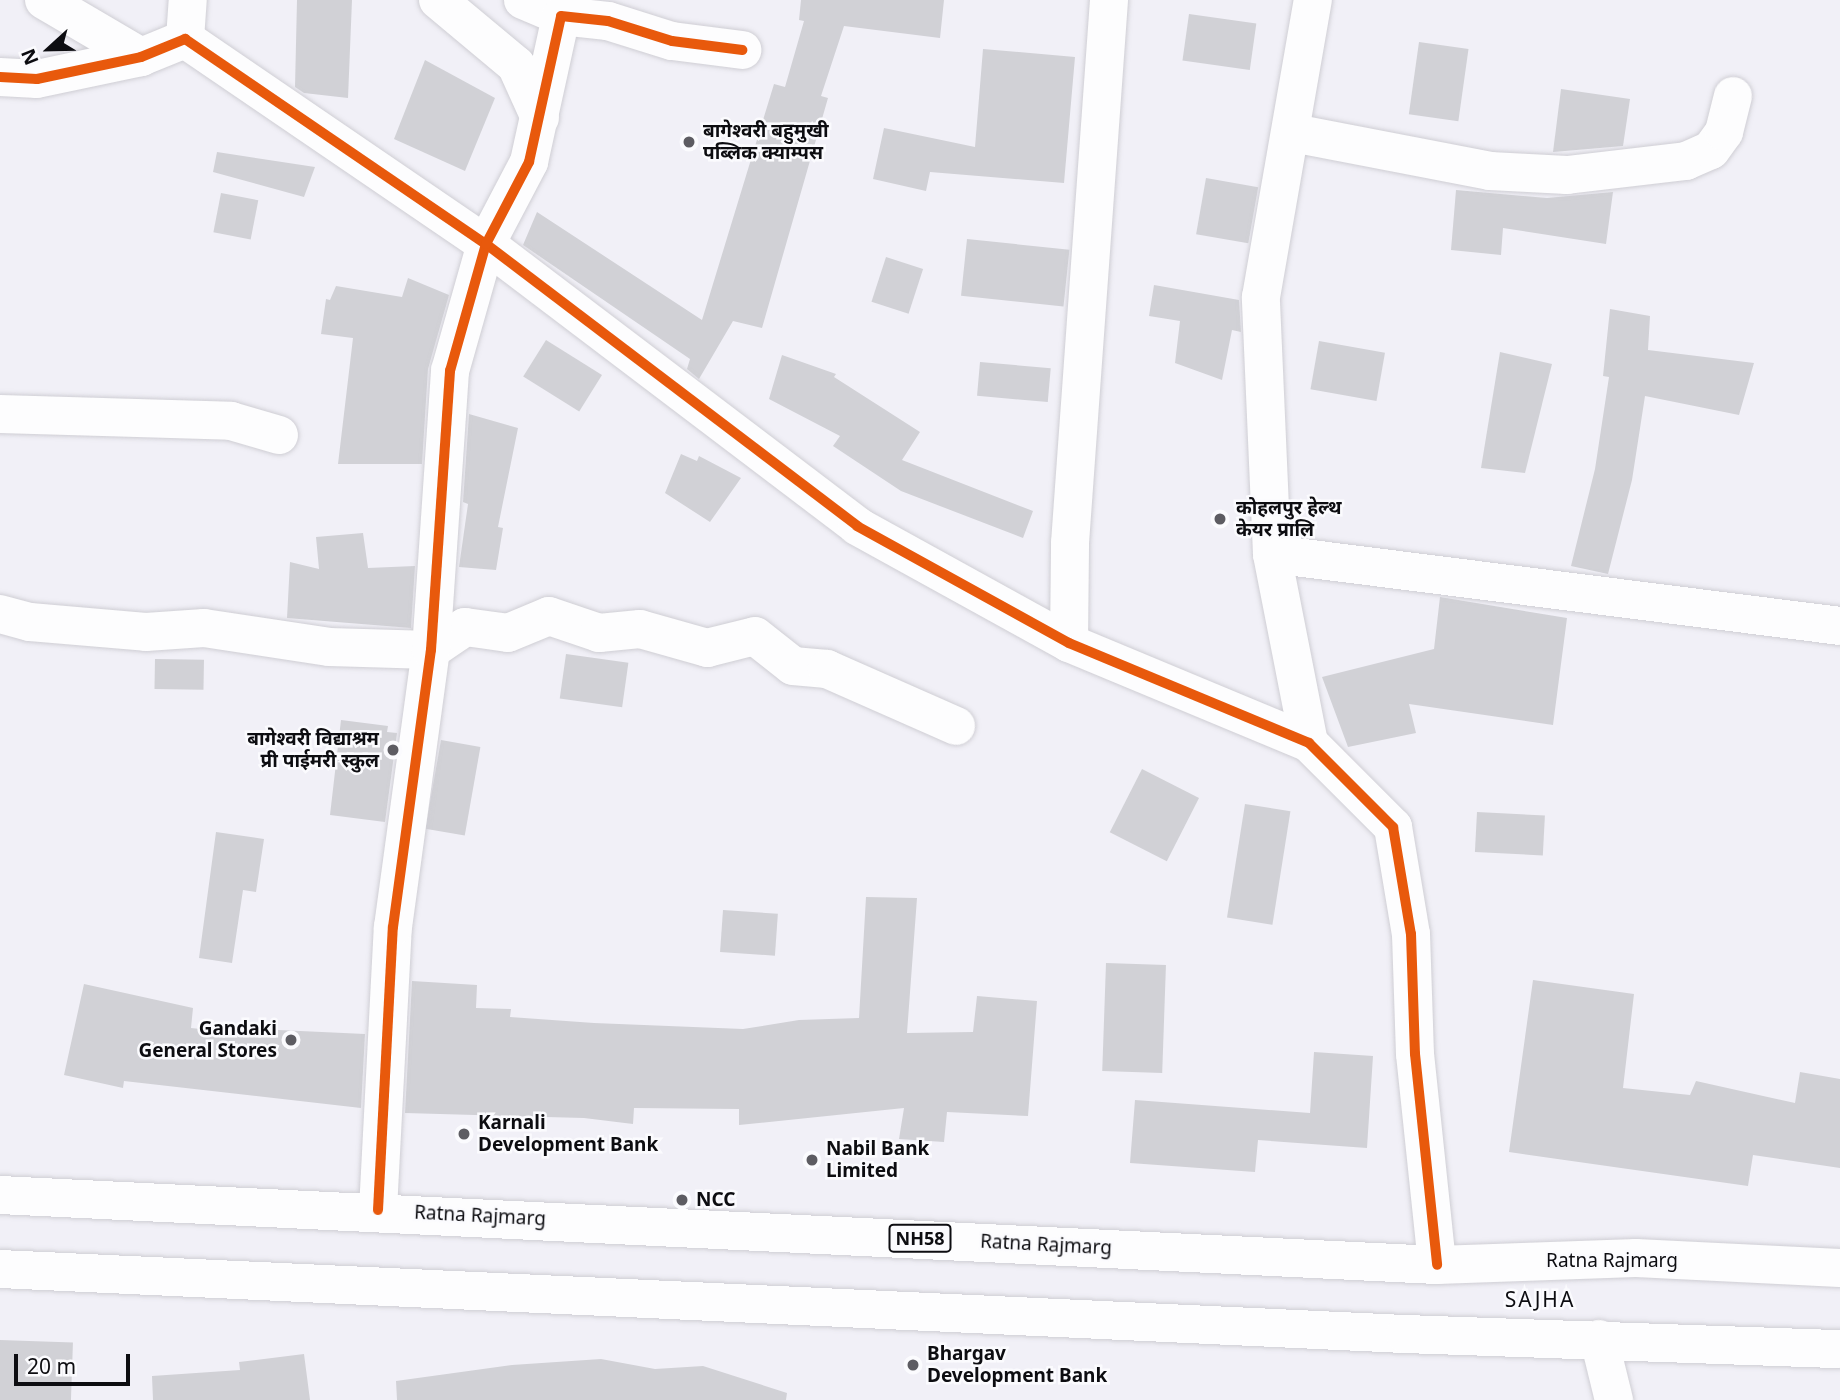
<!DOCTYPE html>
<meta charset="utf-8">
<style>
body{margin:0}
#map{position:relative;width:1840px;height:1400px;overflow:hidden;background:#f1f0f7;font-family:"Noto Sans","Noto Sans Devanagari",sans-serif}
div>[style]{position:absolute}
.building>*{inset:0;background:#d1d1d6;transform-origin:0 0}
.roads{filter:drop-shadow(0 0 2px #cfced4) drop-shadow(0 0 2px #cfced4)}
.minor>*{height:38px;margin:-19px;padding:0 19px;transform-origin:19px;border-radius:19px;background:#fdfdfe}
.trunk>*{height:38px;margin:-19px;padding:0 19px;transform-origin:19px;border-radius:19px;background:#fdfdfe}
.cycleway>*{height:10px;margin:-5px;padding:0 5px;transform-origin:5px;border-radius:5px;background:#e8590c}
.dots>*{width:19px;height:19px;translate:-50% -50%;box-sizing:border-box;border:4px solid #fbfbfe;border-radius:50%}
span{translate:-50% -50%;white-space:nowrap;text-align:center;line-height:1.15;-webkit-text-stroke:5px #fbfbfe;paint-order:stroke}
.shield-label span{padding:2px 5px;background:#fbfbfe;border:2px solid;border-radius:5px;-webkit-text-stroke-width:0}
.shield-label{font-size:18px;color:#0d0d11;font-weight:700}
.poi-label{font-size:19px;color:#0d0d11;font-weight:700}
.left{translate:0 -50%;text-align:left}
.right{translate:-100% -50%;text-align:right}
.street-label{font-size:19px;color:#0d0d11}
.neighbourhood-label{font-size:21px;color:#0d0d11;letter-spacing:2px}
.north{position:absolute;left:14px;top:14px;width:70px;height:70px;-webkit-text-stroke:5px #fbfbfe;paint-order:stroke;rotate:248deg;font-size:19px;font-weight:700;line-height:28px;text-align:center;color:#0d0d11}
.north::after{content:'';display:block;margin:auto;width:24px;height:32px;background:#0d0d11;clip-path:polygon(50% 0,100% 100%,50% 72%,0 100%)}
.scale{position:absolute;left:14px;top:1354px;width:116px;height:32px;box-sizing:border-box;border:4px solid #0d0d11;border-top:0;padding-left:9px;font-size:21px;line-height:24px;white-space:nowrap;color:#0d0d11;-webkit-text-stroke:5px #fbfbfe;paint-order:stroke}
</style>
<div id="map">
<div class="building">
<i style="clip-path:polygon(297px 0,352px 0,348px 98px,304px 93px,295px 87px)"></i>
<i style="clip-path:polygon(801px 0,944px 0,940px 38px,844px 26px,821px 96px,828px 98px,762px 328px,733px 321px,699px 379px,687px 369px,690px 359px,523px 245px,537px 212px,702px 320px,774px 84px,785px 87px,804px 21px,799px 20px)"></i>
<i style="left:1189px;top:14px;width:68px;height:47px;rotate:8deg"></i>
<i style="left:1419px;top:42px;width:50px;height:73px;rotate:8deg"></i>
<i style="clip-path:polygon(983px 49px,1075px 57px,1064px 183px,930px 172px,926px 191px,873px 179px,884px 128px,975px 147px)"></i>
<i style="clip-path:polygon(425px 60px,495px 98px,465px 171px,394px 139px)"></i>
<i style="clip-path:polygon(1561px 89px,1630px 99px,1623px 146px,1553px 152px)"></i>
<i style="clip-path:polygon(217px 152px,315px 167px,304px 197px,213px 172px)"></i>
<i style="left:1206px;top:178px;width:53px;height:57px;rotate:10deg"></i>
<i style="clip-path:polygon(1456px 190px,1547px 198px,1613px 192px,1606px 244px,1503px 228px,1501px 255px,1451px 250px)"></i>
<i style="left:221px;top:193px;width:38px;height:40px;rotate:11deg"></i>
<i style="left:967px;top:239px;width:103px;height:57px;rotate:6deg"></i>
<i style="left:886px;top:257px;width:39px;height:47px;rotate:18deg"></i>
<i style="clip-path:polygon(408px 278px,449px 295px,428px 369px,422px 464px,338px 464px,353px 338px,321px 334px,326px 299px,330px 300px,336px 286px,402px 297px)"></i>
<i style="clip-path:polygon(1154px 285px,1239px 300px,1241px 332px,1232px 330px,1222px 380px,1175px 363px,1180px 321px,1149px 316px)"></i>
<i style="clip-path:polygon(1610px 309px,1650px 316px,1648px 350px,1754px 363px,1739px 415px,1645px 396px,1632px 480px,1608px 574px,1571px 566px,1595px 469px,1609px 377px,1603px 376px)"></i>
<i style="left:546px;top:340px;width:66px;height:43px;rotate:32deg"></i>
<i style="left:1319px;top:341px;width:67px;height:49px;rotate:10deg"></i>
<i style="clip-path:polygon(1500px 352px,1552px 364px,1525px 473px,1481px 468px)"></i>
<i style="clip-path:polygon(782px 355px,836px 374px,834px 377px,920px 432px,902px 460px,1033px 511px,1023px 538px,901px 491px,833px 446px,840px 436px,769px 399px)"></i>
<i style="left:980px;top:362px;width:71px;height:34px;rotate:5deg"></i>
<i style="clip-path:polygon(469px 414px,518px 428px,498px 527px,503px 528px,496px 570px,459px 567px,468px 504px,463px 502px)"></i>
<i style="clip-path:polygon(681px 454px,697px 461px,699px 456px,741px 478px,710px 522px,665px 493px)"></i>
<i style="clip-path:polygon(363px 533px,368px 568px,415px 566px,411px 628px,287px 618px,290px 562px,319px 569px,316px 537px)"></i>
<i style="clip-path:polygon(1440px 597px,1567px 618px,1553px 725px,1409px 704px,1416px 733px,1348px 747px,1322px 677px,1434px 649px)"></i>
<i style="left:566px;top:654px;width:63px;height:45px;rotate:8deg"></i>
<i style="left:155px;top:659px;width:49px;height:30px;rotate:1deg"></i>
<i style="clip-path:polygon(341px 720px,388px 726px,387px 732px,397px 733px,385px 822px,330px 815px)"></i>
<i style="left:441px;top:740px;width:40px;height:90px;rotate:10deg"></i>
<i style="left:1142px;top:769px;width:64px;height:71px;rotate:27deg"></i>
<i style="left:1245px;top:804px;width:46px;height:115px;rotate:9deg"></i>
<i style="left:1477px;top:812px;width:68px;height:40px;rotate:3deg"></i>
<i style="clip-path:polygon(216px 832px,264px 839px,256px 892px,243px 890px,232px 963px,199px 958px)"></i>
<i style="clip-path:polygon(866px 897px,917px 898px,907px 1033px,973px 1032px,977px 996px,1037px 1001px,1028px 1116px,947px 1112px,944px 1142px,899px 1139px,904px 1108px,739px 1125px,739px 1109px,634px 1108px,633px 1124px,584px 1118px,405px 1113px,412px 981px,477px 985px,476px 1008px,511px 1009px,510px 1017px,594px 1023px,743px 1029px,799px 1020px,859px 1018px)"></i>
<i style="left:723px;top:910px;width:55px;height:42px;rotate:4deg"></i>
<i style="left:1106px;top:963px;width:60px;height:108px;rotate:2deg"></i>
<i style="clip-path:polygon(1533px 980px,1634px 994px,1623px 1088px,1690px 1095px,1696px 1081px,1795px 1103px,1800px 1072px,1840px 1079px,1840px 1168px,1753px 1155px,1748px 1186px,1509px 1152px)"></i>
<i style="clip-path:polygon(84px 984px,193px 1008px,191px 1028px,257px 1035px,257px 1029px,365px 1034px,361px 1108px,124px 1081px,123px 1088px,64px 1075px)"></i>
<i style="clip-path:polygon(1314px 1052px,1373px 1056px,1367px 1148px,1258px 1140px,1255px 1172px,1130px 1163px,1135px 1100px,1310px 1113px)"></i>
<i style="left:0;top:1340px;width:73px;height:60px;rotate:2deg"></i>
<i style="clip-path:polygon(304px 1354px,310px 1400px,153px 1400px,152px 1376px,240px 1370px,239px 1362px)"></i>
<i style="clip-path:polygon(601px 1359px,655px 1369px,703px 1366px,787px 1393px,786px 1400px,397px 1400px,396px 1381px,512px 1365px)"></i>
</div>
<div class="roads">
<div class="minor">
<i style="left:44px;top:0;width:113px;rotate:30.4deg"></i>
<i style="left:438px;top:0;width:102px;rotate:39.8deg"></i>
<i style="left:516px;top:65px;width:58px;rotate:65.6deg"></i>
<i style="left:523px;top:0;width:41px;rotate:22.8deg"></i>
<i style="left:185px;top:39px;width:39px;rotate:-86deg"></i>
<i style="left:0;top:77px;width:37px;rotate:3deg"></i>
<i style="left:37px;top:79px;width:106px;rotate:-11.9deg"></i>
<i style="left:141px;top:57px;width:48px;rotate:-22.2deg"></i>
<i style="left:185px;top:39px;width:364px;rotate:34.3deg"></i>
<i style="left:486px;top:244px;width:466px;rotate:37.2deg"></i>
<i style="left:857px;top:526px;width:242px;rotate:28.9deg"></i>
<i style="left:1069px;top:643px;width:260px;rotate:22.6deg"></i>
<i style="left:1309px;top:743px;width:119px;rotate:45deg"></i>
<i style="left:1393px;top:827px;width:109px;rotate:80.5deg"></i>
<i style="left:1411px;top:934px;width:120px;rotate:88.1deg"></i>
<i style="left:1415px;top:1054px;width:212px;rotate:84deg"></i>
<i style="left:1293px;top:133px;width:201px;rotate:10.9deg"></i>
<i style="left:1490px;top:171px;width:77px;rotate:3deg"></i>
<i style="left:1567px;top:175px;width:120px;rotate:-6.7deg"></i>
<i style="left:1686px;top:161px;width:27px;rotate:-24deg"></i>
<i style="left:1711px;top:150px;width:22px;rotate:-54deg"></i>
<i style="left:1724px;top:132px;width:37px;rotate:-76deg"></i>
<i style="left:0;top:414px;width:231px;rotate:1.7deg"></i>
<i style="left:231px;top:421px;width:50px;rotate:16.3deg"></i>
<i style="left:1272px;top:554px;width:573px;rotate:7.22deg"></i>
<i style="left:0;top:614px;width:31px;rotate:15deg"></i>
<i style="left:30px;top:622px;width:116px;rotate:4.9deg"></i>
<i style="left:146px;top:632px;width:58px;rotate:-3.9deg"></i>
<i style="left:204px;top:628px;width:126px;rotate:8.6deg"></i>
<i style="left:329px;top:647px;width:102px;rotate:1.7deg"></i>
<i style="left:431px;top:650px;width:41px;rotate:-34.1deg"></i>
<i style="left:465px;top:627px;width:43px;rotate:7.9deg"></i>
<i style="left:508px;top:633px;width:44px;rotate:-22.5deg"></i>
<i style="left:549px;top:616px;width:53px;rotate:18.8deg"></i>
<i style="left:599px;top:633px;width:41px;rotate:-5.6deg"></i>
<i style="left:640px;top:629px;width:70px;rotate:15.8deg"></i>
<i style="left:707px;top:648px;width:49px;rotate:-14deg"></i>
<i style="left:755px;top:636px;width:48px;rotate:38.3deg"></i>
<i style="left:793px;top:666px;width:34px;rotate:5deg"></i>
<i style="left:827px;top:669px;width:141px;rotate:23.8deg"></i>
<i style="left:1069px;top:643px;width:100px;rotate:-89.4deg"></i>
<i style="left:1070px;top:543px;width:544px;rotate:-85.89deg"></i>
<i style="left:1309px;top:743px;width:193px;rotate:-101.1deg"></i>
<i style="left:1272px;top:554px;width:257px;rotate:-92.5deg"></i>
<i style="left:1261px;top:297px;width:302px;rotate:-80.1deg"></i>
<i style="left:378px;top:1210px;width:283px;rotate:-87deg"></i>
<i style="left:393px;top:927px;width:280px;rotate:-82.2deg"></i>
<i style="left:431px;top:650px;width:280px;rotate:-86.1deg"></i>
<i style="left:450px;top:371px;width:132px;rotate:-74.2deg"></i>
<i style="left:486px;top:244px;width:93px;rotate:-62.3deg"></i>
<i style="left:529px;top:162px;width:149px;rotate:-77.6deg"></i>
<i style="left:561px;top:16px;width:47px;rotate:6.1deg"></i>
<i style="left:608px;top:21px;width:67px;rotate:17.4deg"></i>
<i style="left:672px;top:41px;width:71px;rotate:7.3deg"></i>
<i style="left:1599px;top:1339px;width:63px;rotate:76.2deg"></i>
</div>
<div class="trunk">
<i style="left:0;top:1195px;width:1439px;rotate:2.79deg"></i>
<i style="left:1437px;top:1265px;width:199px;rotate:-2deg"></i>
<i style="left:1636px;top:1258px;width:204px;rotate:2.8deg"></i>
<i style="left:0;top:1269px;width:1407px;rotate:2.65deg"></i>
<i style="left:1405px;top:1334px;width:435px;rotate:2deg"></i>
</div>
</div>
<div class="cycleway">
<i style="left:0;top:77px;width:37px;rotate:3deg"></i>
<i style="left:37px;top:79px;width:106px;rotate:-11.9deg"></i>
<i style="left:141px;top:57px;width:48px;rotate:-22.2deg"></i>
<i style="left:185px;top:39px;width:364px;rotate:34.3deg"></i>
<i style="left:486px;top:244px;width:466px;rotate:37.2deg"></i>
<i style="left:857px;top:526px;width:242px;rotate:28.9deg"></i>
<i style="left:1069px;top:643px;width:260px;rotate:22.6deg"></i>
<i style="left:1309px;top:743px;width:119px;rotate:45deg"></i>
<i style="left:1393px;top:827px;width:109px;rotate:80.5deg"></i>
<i style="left:1411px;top:934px;width:120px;rotate:88.1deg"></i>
<i style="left:1415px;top:1054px;width:212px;rotate:84deg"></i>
<i style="left:378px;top:1210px;width:283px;rotate:-87deg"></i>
<i style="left:393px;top:927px;width:280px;rotate:-82.2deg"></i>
<i style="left:431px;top:650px;width:280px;rotate:-86.1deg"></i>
<i style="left:450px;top:371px;width:132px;rotate:-74.2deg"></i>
<i style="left:486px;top:244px;width:93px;rotate:-62.3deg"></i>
<i style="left:529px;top:162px;width:149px;rotate:-77.6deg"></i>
<i style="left:561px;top:16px;width:47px;rotate:6.1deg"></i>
<i style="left:608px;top:21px;width:67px;rotate:17.4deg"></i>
<i style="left:672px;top:41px;width:71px;rotate:7.3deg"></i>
</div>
<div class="dots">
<i style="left:689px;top:142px;background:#5d5c62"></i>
<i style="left:1220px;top:519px;background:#5d5c62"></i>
<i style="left:393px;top:750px;background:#5d5c62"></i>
<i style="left:291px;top:1040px;background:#5d5c62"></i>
<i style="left:464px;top:1134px;background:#5d5c62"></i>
<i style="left:812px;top:1160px;background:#5d5c62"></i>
<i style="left:682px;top:1200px;background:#5d5c62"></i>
<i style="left:913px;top:1365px;background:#5d5c62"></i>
</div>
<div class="shield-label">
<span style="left:920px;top:1238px">NH58</span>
</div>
<div class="poi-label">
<span class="left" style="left:703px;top:142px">बागेश्वरी बहुमुखी<br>पब्लिक क्याम्पस</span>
<span class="left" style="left:1236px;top:519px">कोहलपुर हेल्थ<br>केयर प्रालि</span>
<span class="right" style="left:379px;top:750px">बागेश्वरी विद्याश्रम<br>प्री पाईमरी स्कुल</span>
<span class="right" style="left:277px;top:1040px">Gandaki<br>General Stores</span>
<span class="left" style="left:478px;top:1134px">Karnali<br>Development Bank</span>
<span class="left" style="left:826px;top:1160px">Nabil Bank<br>Limited</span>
<span class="left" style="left:696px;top:1200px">NCC</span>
<span class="left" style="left:927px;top:1365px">Bhargav<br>Development Bank</span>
</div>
<div class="street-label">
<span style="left:480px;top:1216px;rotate:3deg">Ratna Rajmarg</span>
<span style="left:1046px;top:1245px;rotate:3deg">Ratna Rajmarg</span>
<span style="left:1612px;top:1261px">Ratna Rajmarg</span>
</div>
<div class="neighbourhood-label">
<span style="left:1540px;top:1299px">SAJHA</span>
</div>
<div class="north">N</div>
<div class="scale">20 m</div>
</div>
